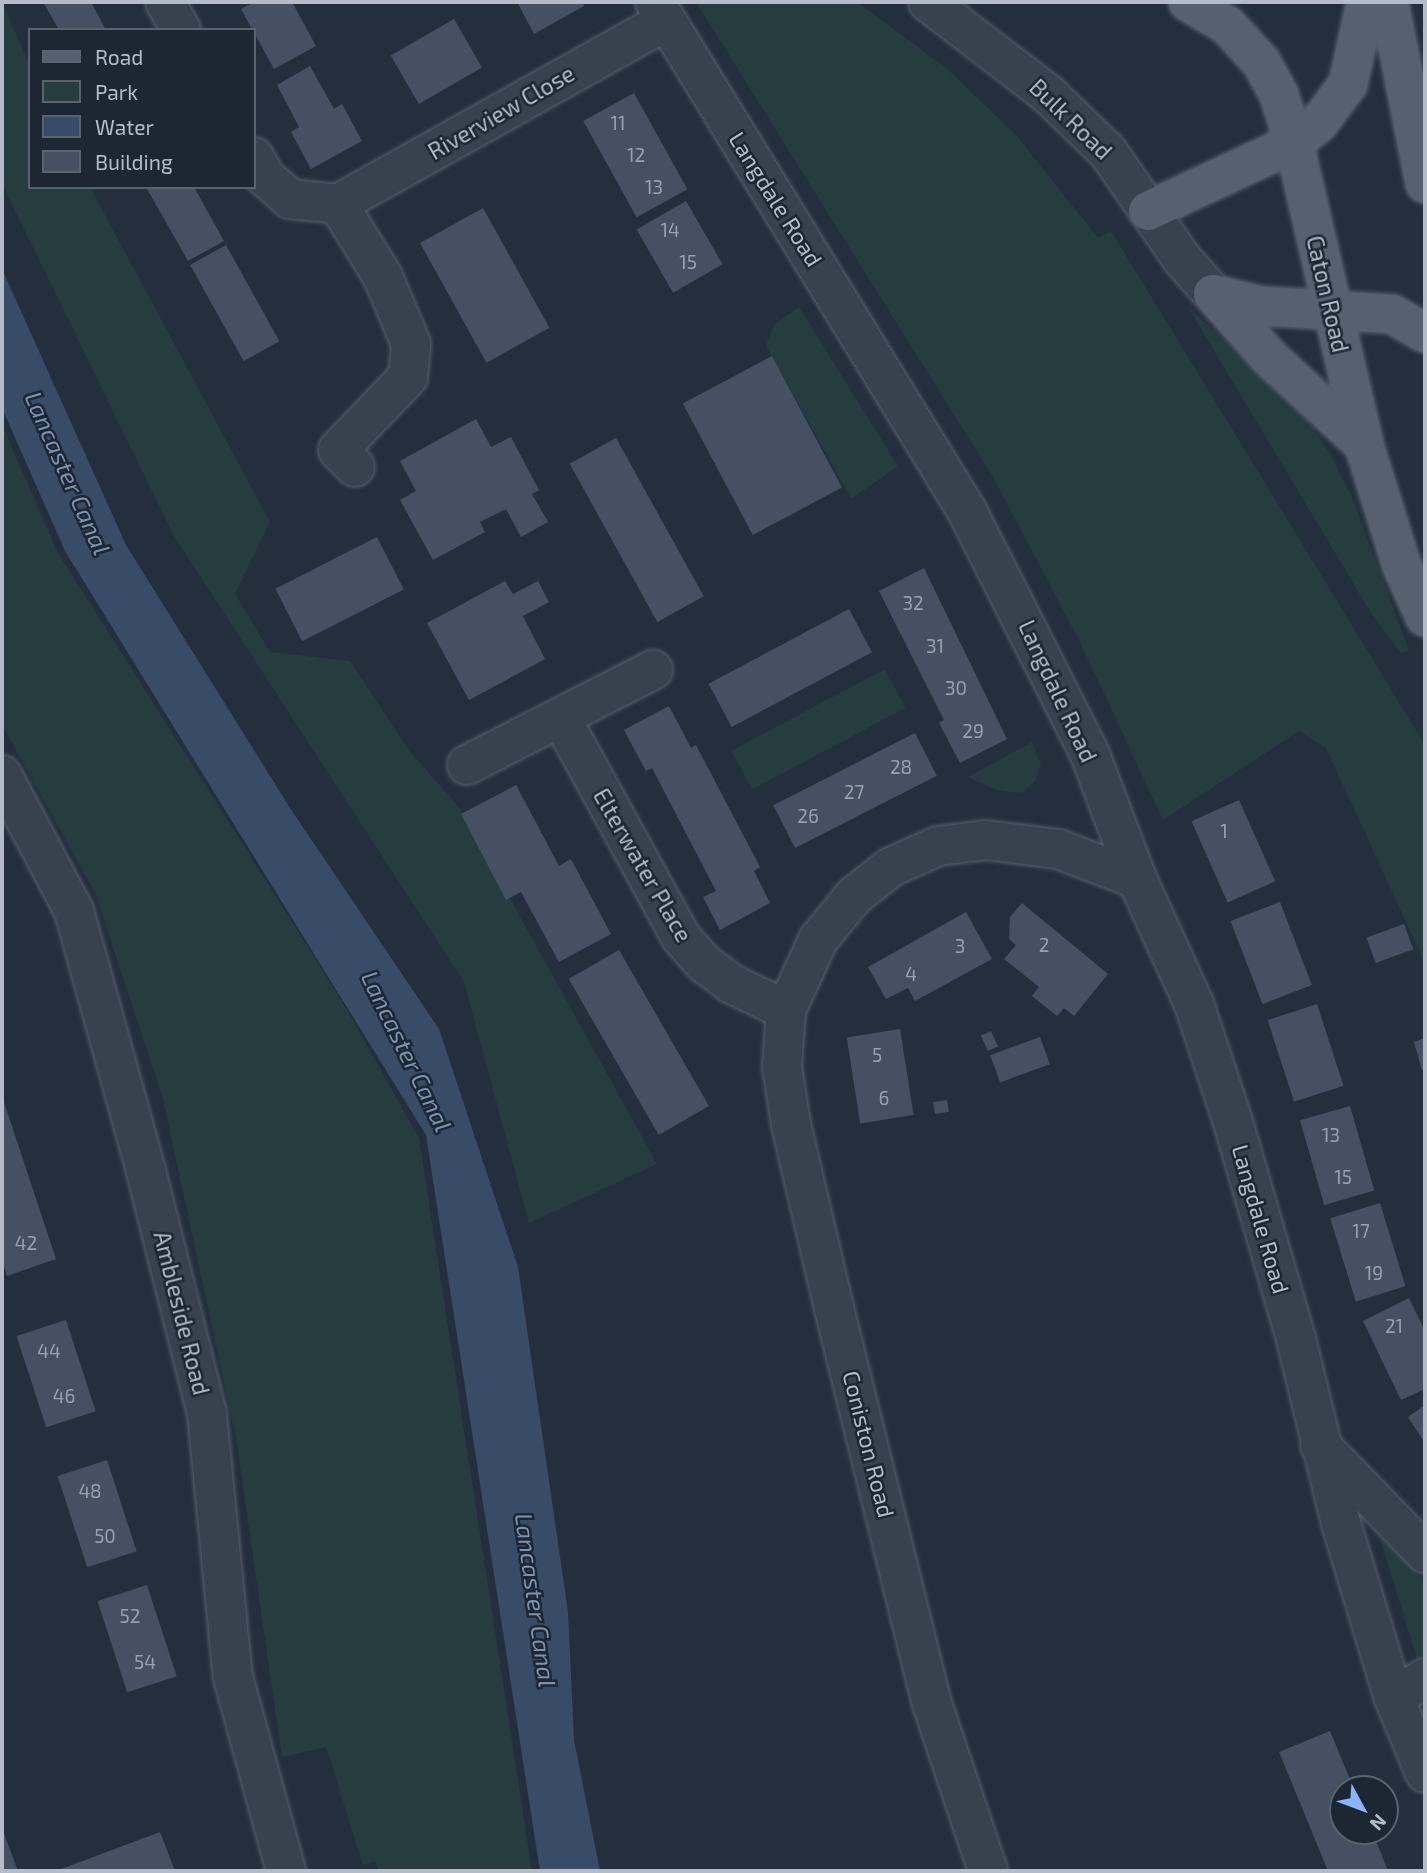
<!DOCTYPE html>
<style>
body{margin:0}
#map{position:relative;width:1427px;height:1873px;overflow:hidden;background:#242f3e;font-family:"Exo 2",sans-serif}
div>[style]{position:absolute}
.green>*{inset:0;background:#263c3f;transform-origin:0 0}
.water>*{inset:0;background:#394c67}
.building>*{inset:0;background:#455162;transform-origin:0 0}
.roads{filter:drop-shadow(0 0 2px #565f6c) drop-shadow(0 0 2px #565f6c)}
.minor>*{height:38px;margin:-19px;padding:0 19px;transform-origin:19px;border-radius:19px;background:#38414e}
.tertiary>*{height:38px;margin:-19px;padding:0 19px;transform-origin:19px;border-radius:19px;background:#38414e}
.primary>*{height:38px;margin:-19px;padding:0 19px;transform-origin:19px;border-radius:19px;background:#56606e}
span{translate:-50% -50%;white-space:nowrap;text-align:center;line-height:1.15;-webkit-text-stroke:5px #1d2633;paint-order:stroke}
.number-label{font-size:19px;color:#98a1af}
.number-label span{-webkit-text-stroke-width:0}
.street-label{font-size:23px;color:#b4bcc9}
.water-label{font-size:24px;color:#7c92b1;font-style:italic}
.frame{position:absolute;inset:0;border:4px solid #b4bcc9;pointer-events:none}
.legend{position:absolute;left:28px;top:28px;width:228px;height:161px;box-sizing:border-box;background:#1d2633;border:2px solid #59626f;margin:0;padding:9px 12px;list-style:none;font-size:21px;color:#b4bcc9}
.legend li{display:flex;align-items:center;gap:14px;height:35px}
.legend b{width:35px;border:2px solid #59626f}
.north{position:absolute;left:1329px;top:1775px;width:70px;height:70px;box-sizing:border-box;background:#1d2633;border:2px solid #59626f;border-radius:50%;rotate:131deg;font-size:19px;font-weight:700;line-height:28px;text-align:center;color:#b4bcc9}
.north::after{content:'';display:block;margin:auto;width:24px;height:32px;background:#8ab4f8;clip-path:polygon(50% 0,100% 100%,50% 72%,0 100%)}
</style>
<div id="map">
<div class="green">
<i style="clip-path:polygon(2px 2px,30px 66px,30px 187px,90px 187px,270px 522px,235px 594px,270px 652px,350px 661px,410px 752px,460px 808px,657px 1164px,529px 1223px,464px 982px,174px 536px,2px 184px)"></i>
<i style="clip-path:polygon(696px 2px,857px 2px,945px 67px,1016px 135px,1098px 238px,1111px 231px,1425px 745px,1425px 963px,1326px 748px,1299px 731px,1163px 820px,1081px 644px,993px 477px)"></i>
<i style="clip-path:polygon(799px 307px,898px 466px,851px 499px,766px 345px,774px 325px)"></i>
<i style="clip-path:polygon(1188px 307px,1299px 406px,1329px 452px,1352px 497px,1409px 650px,1401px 654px,1368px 608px)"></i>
<i style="clip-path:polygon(2px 425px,58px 553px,339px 996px,419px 1138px,532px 1871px,378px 1871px,375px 1861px,363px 1865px,326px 1747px,282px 1757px,236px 1438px,163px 1099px,95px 893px,2px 725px)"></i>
<i style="left:885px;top:669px;width:44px;height:174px;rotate:62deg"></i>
<i style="clip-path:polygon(1032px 742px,1041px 765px,1035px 781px,1021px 793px,996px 790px,968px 777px)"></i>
<i style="clip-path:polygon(1380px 1539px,1387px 1539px,1425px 1581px,1425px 1653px,1417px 1658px)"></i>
</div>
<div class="water">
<i style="clip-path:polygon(2px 269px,126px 545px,290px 808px,439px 1029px,518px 1267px,568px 1612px,574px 1740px,600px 1871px,540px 1871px,426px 1135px,65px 551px,2px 408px)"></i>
</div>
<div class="building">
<i style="clip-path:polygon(43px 2px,91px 2px,106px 30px,59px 30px)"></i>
<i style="clip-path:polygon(254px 2px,292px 2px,316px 46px,274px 69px,241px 9px)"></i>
<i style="clip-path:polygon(517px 2px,582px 2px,584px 6px,534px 34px)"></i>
<i style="left:454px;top:19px;width:56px;height:73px;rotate:60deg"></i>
<i style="clip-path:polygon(310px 66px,334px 109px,342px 104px,362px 141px,311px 169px,291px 132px,299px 127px,277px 85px)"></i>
<i style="left:634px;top:93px;width:110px;height:58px;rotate:61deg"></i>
<i style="clip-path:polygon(146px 187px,194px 187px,224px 241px,188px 261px)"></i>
<i style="left:686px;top:201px;width:73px;height:57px;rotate:60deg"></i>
<i style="left:483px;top:208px;width:137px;height:72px;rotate:61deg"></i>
<i style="left:226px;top:245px;width:110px;height:41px;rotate:61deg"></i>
<i style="left:772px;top:356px;width:149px;height:101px;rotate:62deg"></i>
<i style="clip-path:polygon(476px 419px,491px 447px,511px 437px,539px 490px,532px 494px,548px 522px,521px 537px,506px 509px,480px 522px,485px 532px,433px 560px,400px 500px,416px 491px,400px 461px)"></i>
<i style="left:616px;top:438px;width:181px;height:53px;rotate:61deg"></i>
<i style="left:377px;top:537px;width:59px;height:114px;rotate:63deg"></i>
<i style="clip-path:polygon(924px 568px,1007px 739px,960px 763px,939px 723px,944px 720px,879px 591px)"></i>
<i style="clip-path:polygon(505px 581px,513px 594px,538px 581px,549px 602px,523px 616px,545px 659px,469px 700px,427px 623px)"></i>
<i style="left:849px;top:609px;width:49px;height:159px;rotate:62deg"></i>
<i style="clip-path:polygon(669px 706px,691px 748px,696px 745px,760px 867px,754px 871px,770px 903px,720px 930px,703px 897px,716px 891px,652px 768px,646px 771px,624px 730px)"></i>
<i style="left:915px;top:733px;width:48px;height:159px;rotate:63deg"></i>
<i style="clip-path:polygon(516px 785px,559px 866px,571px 859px,611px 934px,559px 962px,521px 892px,506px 900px,461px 814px)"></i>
<i style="left:1239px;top:800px;width:89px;height:52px;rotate:66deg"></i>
<i style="left:1280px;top:902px;width:89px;height:53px;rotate:69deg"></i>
<i style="clip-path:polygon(1022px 903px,1108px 974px,1074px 1016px,1064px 1008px,1057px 1016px,1032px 996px,1039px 987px,1004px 959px,1016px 945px,1009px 939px,1010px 917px)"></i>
<i style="clip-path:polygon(966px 912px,992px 959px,915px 1001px,908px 988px,886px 999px,868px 967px)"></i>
<i style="left:1404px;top:924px;width:27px;height:40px;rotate:70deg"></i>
<i style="left:619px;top:950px;width:180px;height:58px;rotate:60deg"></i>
<i style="left:1317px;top:1004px;width:86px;height:52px;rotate:72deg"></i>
<i style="left:900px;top:1029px;width:87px;height:54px;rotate:81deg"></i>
<i style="left:991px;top:1031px;width:17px;height:11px;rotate:66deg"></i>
<i style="left:1040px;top:1037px;width:29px;height:53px;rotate:70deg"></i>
<i style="clip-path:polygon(1425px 1038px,1425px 1069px,1422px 1070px,1414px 1042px)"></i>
<i style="clip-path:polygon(2px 1096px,56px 1259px,7px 1276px,2px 1260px)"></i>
<i style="left:947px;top:1100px;width:12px;height:14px;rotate:81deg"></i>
<i style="left:1350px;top:1106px;width:88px;height:52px;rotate:74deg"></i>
<i style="left:1380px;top:1203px;width:87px;height:52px;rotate:73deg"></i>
<i style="clip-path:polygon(1409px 1298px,1425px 1331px,1425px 1389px,1401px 1400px,1363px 1321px)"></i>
<i style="left:66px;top:1320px;width:96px;height:52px;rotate:72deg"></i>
<i style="clip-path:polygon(1425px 1405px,1425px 1443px,1408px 1417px)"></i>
<i style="left:107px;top:1460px;width:96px;height:52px;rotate:72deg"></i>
<i style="left:147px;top:1585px;width:96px;height:52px;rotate:72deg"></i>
<i style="clip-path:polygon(1330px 1731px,1354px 1789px,1343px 1789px,1343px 1831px,1372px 1831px,1388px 1871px,1328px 1871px,1279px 1752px)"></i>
<i style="clip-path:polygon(2px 1828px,18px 1871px,2px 1871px)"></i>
<i style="clip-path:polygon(160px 1832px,175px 1871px,56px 1871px)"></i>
</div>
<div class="roads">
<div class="minor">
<i style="left:165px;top:2px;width:32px;rotate:60deg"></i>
<i style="left:655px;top:2px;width:597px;rotate:58.49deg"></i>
<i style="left:967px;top:511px;width:275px;rotate:63.2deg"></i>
<i style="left:1091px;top:757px;width:130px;rotate:69.3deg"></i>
<i style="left:1137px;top:879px;width:137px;rotate:65.5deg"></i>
<i style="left:1194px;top:1004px;width:124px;rotate:71.7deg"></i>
<i style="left:1233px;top:1122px;width:226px;rotate:73.8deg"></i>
<i style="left:1296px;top:1339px;width:189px;rotate:76.3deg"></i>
<i style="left:1341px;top:1523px;width:183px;rotate:73.2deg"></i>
<i style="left:1394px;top:1698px;width:81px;rotate:67.5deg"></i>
<i style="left:254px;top:157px;width:23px;rotate:61deg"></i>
<i style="left:265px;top:177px;width:33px;rotate:41deg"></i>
<i style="left:290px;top:199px;width:48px;rotate:5.9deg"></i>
<i style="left:338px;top:204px;width:375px;rotate:-29.2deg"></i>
<i style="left:338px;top:204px;width:86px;rotate:58.3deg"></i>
<i style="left:383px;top:277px;width:73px;rotate:67.3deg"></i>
<i style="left:411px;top:344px;width:33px;rotate:95deg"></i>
<i style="left:408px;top:377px;width:101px;rotate:133.8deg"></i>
<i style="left:338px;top:450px;width:24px;rotate:45deg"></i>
<i style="left:561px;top:718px;width:250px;rotate:61.3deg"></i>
<i style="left:681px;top:937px;width:35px;rotate:49deg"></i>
<i style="left:704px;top:963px;width:35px;rotate:37deg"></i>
<i style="left:732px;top:984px;width:60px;rotate:25.7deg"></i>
<i style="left:467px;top:765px;width:209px;rotate:-27.1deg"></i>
<i style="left:2px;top:775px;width:154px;rotate:62.1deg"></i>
<i style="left:74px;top:911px;width:270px;rotate:74.5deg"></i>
<i style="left:146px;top:1171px;width:251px;rotate:75.9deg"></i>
<i style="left:207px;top:1414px;width:264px;rotate:84.4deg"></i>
<i style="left:233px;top:1677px;width:201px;rotate:74.7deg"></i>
<i style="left:1320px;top:1445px;width:151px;rotate:45.8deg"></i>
<i style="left:1394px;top:1698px;width:37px;rotate:-33deg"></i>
<i style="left:988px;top:1871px;width:176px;rotate:-108.5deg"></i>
<i style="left:932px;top:1704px;width:404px;rotate:-103.9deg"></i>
<i style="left:835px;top:1312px;width:193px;rotate:-103.2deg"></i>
<i style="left:791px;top:1124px;width:58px;rotate:-99deg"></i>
<i style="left:782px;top:1067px;width:57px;rotate:-86deg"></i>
<i style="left:786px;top:1010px;width:77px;rotate:-65.4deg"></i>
<i style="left:818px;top:940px;width:57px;rotate:-50.7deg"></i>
<i style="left:854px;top:896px;width:47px;rotate:-38.1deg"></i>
<i style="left:891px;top:867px;width:51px;rotate:-24.1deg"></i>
<i style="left:938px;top:846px;width:48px;rotate:-7.1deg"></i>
<i style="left:986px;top:840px;width:73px;rotate:7.1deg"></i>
<i style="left:1058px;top:849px;width:85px;rotate:20.8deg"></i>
</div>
<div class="tertiary">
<i style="left:928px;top:2px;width:151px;rotate:37.5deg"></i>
<i style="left:1048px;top:94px;width:83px;rotate:44deg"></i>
<i style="left:1108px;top:152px;width:130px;rotate:55.3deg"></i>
<i style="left:1182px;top:259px;width:47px;rotate:48.5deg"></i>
</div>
<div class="primary">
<i style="left:1188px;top:2px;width:45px;rotate:30.5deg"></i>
<i style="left:1227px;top:25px;width:50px;rotate:47.4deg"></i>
<i style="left:1261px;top:62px;width:38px;rotate:61deg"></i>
<i style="left:1279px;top:95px;width:50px;rotate:72.6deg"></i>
<i style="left:1294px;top:143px;width:310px;rotate:76.9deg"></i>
<i style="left:1364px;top:445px;width:127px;rotate:72.6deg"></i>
<i style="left:1402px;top:566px;width:56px;rotate:65.7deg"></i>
<i style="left:1389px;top:2px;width:185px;rotate:78.8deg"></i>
<i style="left:1148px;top:211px;width:161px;rotate:-25deg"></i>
<i style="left:1294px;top:143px;width:32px;rotate:-39deg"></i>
<i style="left:1319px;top:123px;width:49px;rotate:-53.4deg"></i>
<i style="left:1348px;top:84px;width:84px;rotate:-77.6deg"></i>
<i style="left:1213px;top:294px;width:49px;rotate:14deg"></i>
<i style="left:1261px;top:306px;width:131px;rotate:3.5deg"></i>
<i style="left:1392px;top:314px;width:38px;rotate:30deg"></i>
<i style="left:1213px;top:294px;width:84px;rotate:48.4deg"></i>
<i style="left:1269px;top:357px;width:129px;rotate:42.8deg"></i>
</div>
</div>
<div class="number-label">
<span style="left:618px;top:123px">11</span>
<span style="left:636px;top:155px">12</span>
<span style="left:654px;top:187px">13</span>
<span style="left:670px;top:230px">14</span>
<span style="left:688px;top:262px">15</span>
<span style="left:913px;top:603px">32</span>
<span style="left:935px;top:646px">31</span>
<span style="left:956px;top:688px">30</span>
<span style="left:973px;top:731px">29</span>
<span style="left:901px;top:767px">28</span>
<span style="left:854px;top:792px">27</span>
<span style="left:808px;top:816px">26</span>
<span style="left:1224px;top:831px">1</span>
<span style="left:1044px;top:945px">2</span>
<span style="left:960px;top:946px">3</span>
<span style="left:911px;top:974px">4</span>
<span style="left:877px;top:1055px">5</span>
<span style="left:884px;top:1098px">6</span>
<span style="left:1331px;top:1135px">13</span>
<span style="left:1343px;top:1177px">15</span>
<span style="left:1361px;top:1231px">17</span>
<span style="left:26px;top:1243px">42</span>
<span style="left:1374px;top:1273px">19</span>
<span style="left:1394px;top:1326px">21</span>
<span style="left:49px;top:1351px">44</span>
<span style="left:64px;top:1396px">46</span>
<span style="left:90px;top:1491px">48</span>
<span style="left:105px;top:1536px">50</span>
<span style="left:130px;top:1616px">52</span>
<span style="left:145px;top:1662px">54</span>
</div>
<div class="street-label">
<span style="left:501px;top:112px;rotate:-30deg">Riverview Close</span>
<span style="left:1071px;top:119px;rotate:44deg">Bulk Road</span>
<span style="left:776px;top:199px;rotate:58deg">Langdale Road</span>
<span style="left:1328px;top:294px;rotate:77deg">Caton Road</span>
<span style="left:1058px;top:691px;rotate:65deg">Langdale Road</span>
<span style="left:643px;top:865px;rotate:60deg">Elterwater Place</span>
<span style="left:1261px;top:1219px;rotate:74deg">Langdale Road</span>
<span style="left:182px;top:1313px;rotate:76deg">Ambleside Road</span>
<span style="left:869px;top:1444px;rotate:76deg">Coniston Road</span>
</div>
<div class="water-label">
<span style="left:68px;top:473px;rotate:66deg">Lancaster Canal</span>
<span style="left:407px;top:1051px;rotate:64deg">Lancaster Canal</span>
<span style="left:536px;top:1600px;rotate:82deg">Lancaster Canal</span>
</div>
<div class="frame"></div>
<ul class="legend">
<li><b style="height:9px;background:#56606e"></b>Road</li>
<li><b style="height:19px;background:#263c3f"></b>Park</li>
<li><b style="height:19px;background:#394c67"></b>Water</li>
<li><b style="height:19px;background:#455162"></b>Building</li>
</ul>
<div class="north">N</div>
</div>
